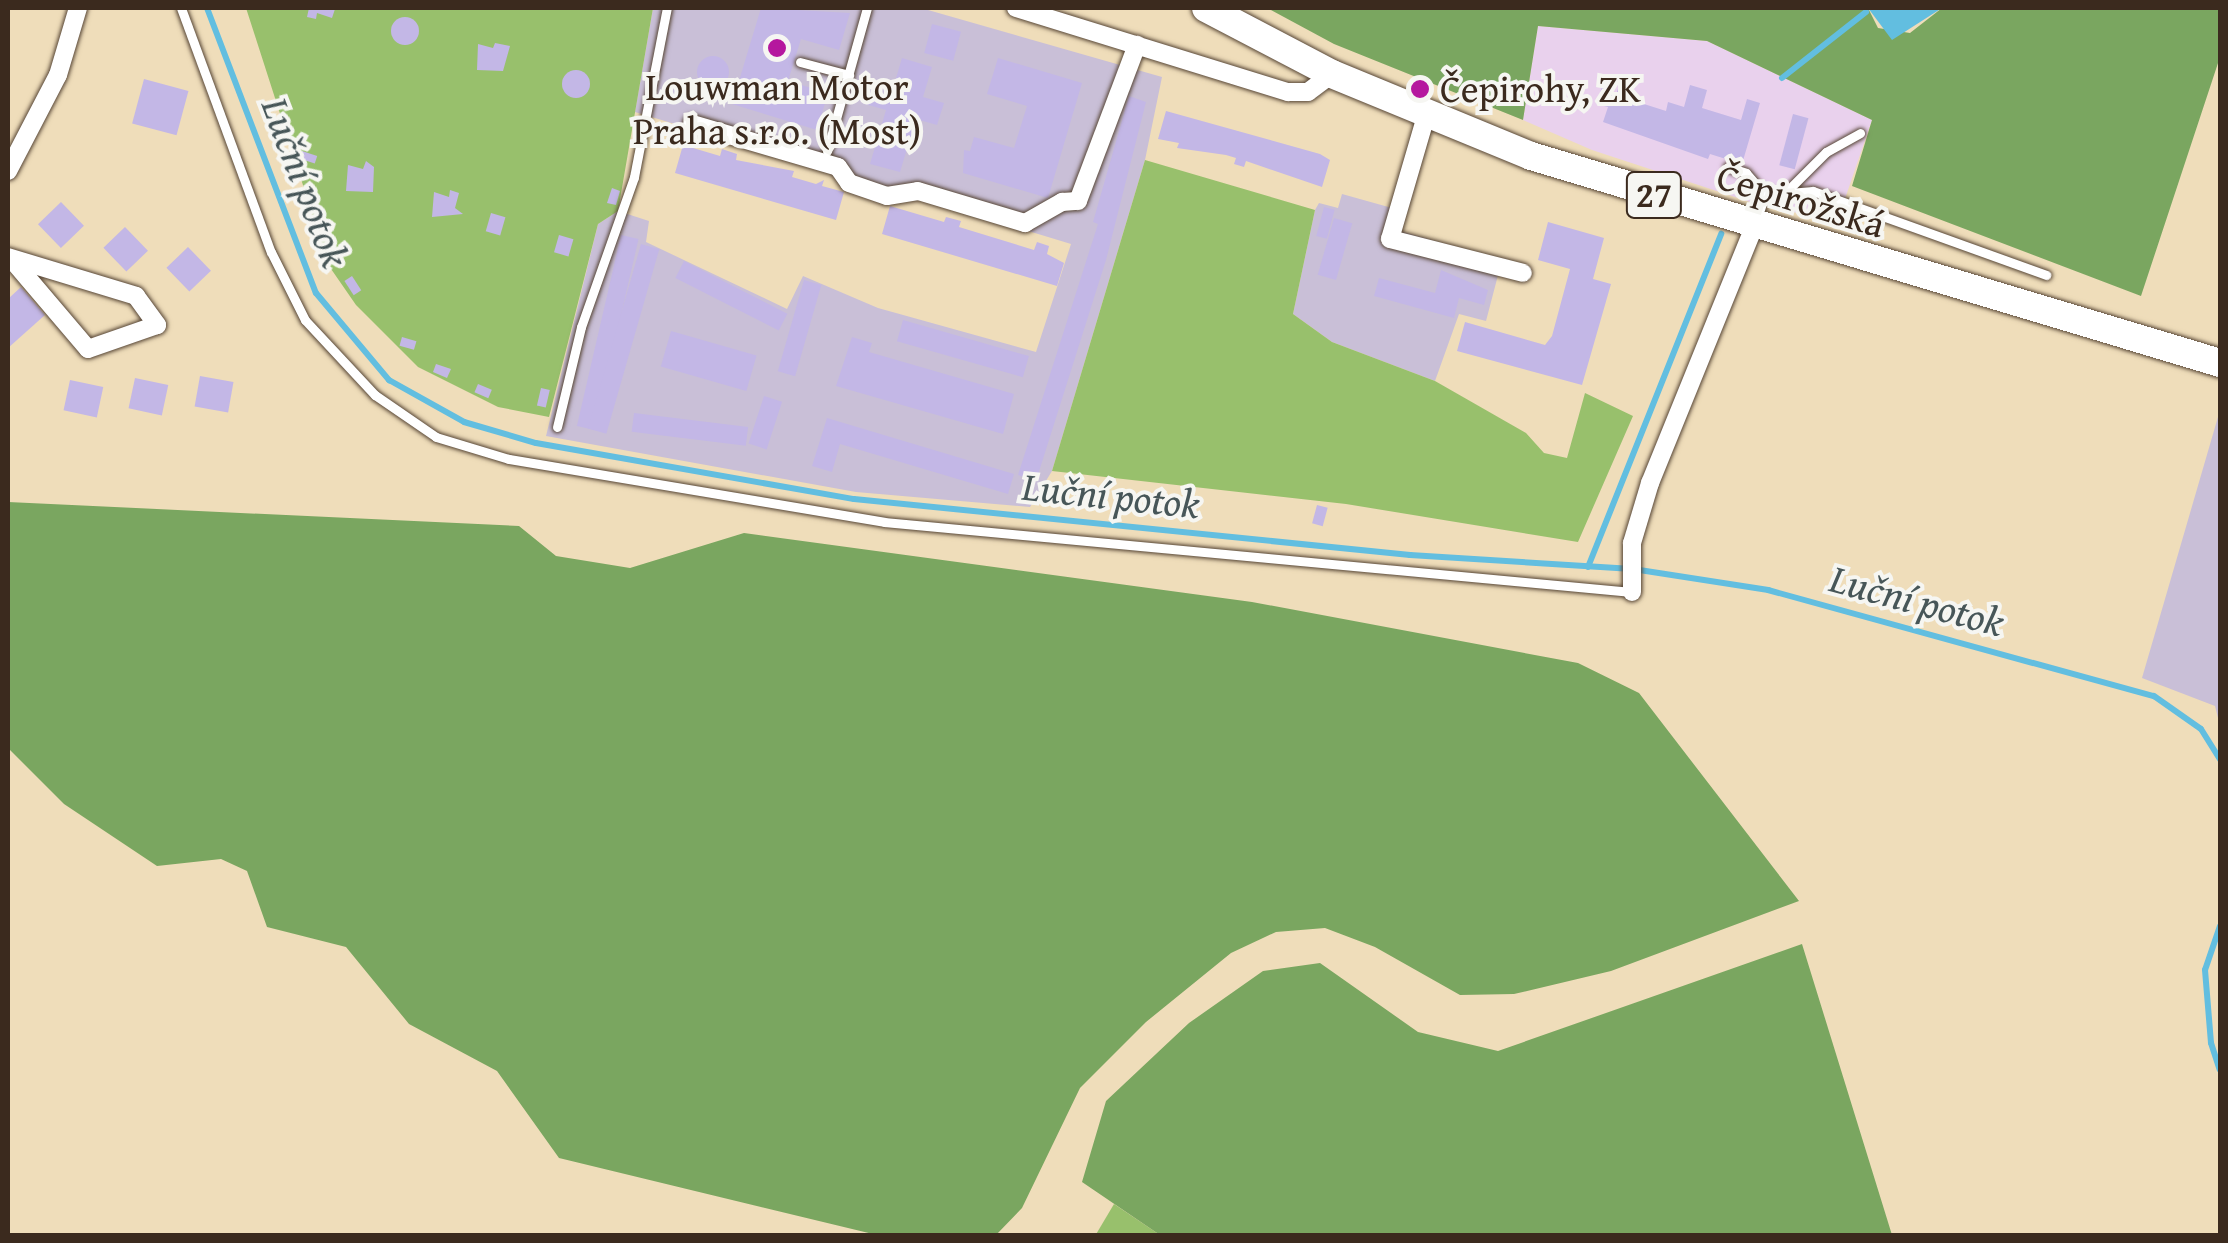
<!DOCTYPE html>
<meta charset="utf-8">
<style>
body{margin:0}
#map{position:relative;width:2228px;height:1243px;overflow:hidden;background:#efddba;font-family:"Gentium Book Plus",serif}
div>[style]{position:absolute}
.built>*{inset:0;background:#e9d1ed}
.industrial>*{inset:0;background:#c9bfd7}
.green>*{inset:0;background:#98c06c}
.forest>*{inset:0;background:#7aa660}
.water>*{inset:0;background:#62bee0}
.stream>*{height:6px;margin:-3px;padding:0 3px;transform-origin:3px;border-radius:3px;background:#62bee0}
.building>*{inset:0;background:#c3b7e6;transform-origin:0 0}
.round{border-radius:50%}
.roads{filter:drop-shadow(0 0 2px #564535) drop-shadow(0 0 2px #564535)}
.service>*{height:9px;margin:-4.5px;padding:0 4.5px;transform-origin:4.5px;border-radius:4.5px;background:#fff}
.minor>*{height:18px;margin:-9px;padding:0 9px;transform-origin:9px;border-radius:9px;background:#fff}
.primary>*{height:28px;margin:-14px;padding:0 14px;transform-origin:14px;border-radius:14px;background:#fff}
.dots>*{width:28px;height:28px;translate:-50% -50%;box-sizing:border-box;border:5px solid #f6f6f2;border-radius:50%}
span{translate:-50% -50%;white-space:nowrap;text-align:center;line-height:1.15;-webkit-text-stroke:8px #f6f6f2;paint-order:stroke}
.shield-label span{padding:2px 8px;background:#f6f6f2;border:2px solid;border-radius:8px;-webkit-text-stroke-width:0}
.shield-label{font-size:35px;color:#3b2a1e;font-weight:700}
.poi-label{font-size:38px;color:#3b2a1e}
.left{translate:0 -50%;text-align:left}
.street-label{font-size:38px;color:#3b2a1e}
.water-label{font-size:40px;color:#475658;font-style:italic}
.frame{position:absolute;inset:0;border:10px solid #3b2a1e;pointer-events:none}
</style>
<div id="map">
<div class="built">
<i style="clip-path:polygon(1538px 26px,1707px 41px,1872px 120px,1837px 222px,1750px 202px,1592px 150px,1523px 120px)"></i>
</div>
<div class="industrial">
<i style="clip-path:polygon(653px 8px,921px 8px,1162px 77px,1145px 160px,1052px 471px,1030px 507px,856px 492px,546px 436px,598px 224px,618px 211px,649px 221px,646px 242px,787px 309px,803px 276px,878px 308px,1036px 352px,1071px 244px,635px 112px)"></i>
<i style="clip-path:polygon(1342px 194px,1392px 208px,1386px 227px,1502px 260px,1486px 321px,1459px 314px,1435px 381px,1332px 342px,1293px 314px,1315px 210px,1319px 203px,1338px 208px)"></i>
<i style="clip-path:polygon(2220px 410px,2220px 726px,2215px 706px,2142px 678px)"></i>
</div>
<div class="green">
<i style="clip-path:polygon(246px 8px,653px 8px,618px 211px,598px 224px,549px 417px,498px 407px,418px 367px,356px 305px,329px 266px)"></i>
<i style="clip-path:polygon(1145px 160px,1315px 210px,1293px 314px,1332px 342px,1435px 381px,1526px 433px,1544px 453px,1567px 458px,1585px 393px,1633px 416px,1578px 542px,1346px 504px,1052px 471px)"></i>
<i style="clip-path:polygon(1114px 1204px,1160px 1235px,1095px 1236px)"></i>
</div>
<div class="forest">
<i style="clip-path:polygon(1267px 8px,1868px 8px,1878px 28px,1910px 33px,1942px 8px,2220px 8px,2220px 57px,2141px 296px,1852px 186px,1872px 120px,1707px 41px,1538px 26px,1523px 120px,1334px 44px)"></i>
<i style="clip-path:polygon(8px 502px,519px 526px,556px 556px,630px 568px,744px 533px,1252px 602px,1578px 663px,1639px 693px,1799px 901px,1611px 971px,1514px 994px,1460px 995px,1375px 947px,1325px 928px,1276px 932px,1231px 953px,1146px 1022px,1080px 1088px,1022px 1208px,996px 1235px,877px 1235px,559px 1158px,497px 1071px,409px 1024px,346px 947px,267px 927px,247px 871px,221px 859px,157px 866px,64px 804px,8px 748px)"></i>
<i style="clip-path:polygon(1802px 944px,1892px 1235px,1160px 1235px,1082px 1182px,1106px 1101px,1189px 1023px,1263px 971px,1320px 963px,1418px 1032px,1498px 1051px)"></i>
</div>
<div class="water">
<i style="clip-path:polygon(1868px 8px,1942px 8px,1892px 40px)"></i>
</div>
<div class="stream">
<i style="left:207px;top:8px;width:305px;rotate:69.1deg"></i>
<i style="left:316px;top:293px;width:114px;rotate:50deg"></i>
<i style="left:389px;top:380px;width:86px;rotate:29.2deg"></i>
<i style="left:464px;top:422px;width:75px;rotate:16.3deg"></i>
<i style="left:536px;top:443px;width:323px;rotate:10deg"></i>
<i style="left:854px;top:499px;width:559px;rotate:5.75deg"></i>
<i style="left:1410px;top:555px;width:223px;rotate:3.6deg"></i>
<i style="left:1633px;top:569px;width:137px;rotate:8.8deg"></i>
<i style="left:1768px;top:590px;width:400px;rotate:15.4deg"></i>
<i style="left:2154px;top:696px;width:57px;rotate:35.1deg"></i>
<i style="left:2201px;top:729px;width:36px;rotate:58deg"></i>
<i style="left:1782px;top:78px;width:107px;rotate:-38.2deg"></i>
<i style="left:1588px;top:567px;width:359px;rotate:-68.2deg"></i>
<i style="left:2220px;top:926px;width:46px;rotate:108.8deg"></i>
<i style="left:2205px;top:970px;width:73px;rotate:85.3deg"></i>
<i style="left:2211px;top:1043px;width:28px;rotate:72deg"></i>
</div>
<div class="building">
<i style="clip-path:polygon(309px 8px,330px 8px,335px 9px,332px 18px,317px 13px,316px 19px,307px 17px)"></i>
<i style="clip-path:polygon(761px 8px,850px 13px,839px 50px,801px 39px,788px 81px,828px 93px,817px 130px,732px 104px)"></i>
<i class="round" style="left:391px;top:17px;width:28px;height:28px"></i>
<i style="left:932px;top:24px;width:30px;height:30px;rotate:15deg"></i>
<i style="clip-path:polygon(495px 43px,510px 46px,503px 71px,477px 70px,478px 44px,493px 48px)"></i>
<i class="round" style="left:697px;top:56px;width:32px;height:32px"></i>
<i style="clip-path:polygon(902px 58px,932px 67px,923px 97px,944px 103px,937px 125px,916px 119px,900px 172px,870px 164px,886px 110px,865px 104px,869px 93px,891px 95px)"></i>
<i style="clip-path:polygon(998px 58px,1082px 83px,1048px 198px,963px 173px,964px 150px,970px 151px,974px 137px,1014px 148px,1027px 106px,987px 94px)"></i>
<i class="round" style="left:562px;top:70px;width:28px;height:28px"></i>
<i style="left:144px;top:79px;width:46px;height:46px;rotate:15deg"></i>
<i style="clip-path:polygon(1621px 79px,1630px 82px,1625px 98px,1666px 111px,1668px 102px,1684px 107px,1690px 85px,1707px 90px,1702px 108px,1741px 120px,1747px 99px,1760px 103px,1742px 164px,1710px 154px,1708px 159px,1603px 122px,1608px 107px,1596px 104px,1602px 87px,1616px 95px)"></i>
<i style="clip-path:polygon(1129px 96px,1146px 102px,1106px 260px,1036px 481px,1018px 475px,1098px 224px,1093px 222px)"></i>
<i style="clip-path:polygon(1166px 111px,1320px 154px,1330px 160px,1322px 187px,1246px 161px,1244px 167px,1234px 164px,1236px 158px,1226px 155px,1177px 148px,1179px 143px,1158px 139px)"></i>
<i style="left:1793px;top:114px;width:16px;height:53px;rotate:15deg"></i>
<i style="clip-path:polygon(683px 145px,720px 156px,722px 149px,737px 154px,736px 160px,794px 171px,792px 177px,816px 184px,824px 180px,822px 186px,844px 192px,836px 220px,675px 173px)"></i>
<i style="left:302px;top:151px;width:16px;height:8px;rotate:18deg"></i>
<i style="clip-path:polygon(366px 161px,374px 167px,373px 192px,346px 191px,348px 165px,363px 169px)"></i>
<i style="clip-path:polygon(612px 188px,620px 191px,616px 205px,607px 203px)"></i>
<i style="clip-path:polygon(450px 190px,459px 193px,455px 208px,463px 214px,432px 217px,434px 192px,449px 197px)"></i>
<i style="left:61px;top:202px;width:33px;height:32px;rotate:46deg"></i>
<i style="clip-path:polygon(890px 206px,944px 222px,946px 217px,961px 221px,959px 227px,1034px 250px,1037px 242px,1049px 246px,1047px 254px,1064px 263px,1057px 286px,882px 234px)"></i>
<i style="left:1324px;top:207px;width:11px;height:30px;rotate:15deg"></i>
<i style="left:491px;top:213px;width:15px;height:19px;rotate:16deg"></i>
<i style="left:1334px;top:218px;width:19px;height:59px;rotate:16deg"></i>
<i style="clip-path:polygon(1548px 222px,1604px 238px,1593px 279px,1611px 284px,1582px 385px,1457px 351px,1465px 322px,1545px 345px,1552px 336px,1570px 269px,1538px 260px)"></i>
<i style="left:125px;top:227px;width:33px;height:30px;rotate:46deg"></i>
<i style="left:559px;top:235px;width:15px;height:18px;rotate:16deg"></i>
<i style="left:621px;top:235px;width:18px;height:196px;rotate:13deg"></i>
<i style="left:641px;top:244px;width:19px;height:192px;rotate:16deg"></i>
<i style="left:188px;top:247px;width:33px;height:30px;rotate:46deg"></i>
<i style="left:684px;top:261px;width:116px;height:19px;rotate:27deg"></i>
<i style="clip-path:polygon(1441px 270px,1488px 290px,1484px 305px,1459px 298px,1454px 318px,1374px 296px,1379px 278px,1435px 293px)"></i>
<i style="left:352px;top:276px;width:17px;height:9px;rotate:57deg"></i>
<i style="left:804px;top:280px;width:18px;height:95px;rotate:16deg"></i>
<i style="clip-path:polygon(21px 287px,45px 315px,8px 348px,8px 299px)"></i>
<i style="left:903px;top:320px;width:131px;height:22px;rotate:16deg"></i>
<i style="left:671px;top:331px;width:89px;height:37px;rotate:16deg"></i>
<i style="left:402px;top:337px;width:15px;height:9px;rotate:16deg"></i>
<i style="clip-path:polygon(852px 337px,872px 343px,869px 352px,1014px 394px,1003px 434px,836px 386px)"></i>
<i style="clip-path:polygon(436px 364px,451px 369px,447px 378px,433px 372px)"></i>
<i style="left:200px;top:376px;width:34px;height:31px;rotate:10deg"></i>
<i style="left:135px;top:378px;width:34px;height:31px;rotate:12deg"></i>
<i style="left:70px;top:380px;width:34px;height:31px;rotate:12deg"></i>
<i style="left:478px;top:384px;width:15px;height:9px;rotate:23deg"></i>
<i style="left:541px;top:388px;width:9px;height:18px;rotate:13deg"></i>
<i style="left:764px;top:396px;width:19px;height:50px;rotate:18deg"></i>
<i style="left:634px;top:413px;width:115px;height:19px;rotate:7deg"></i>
<i style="clip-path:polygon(827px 418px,1014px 474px,1008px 494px,840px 444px,832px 472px,812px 466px)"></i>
<i style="left:1317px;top:505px;width:11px;height:19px;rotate:15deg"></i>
</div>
<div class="roads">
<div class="service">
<i style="left:181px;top:8px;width:260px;rotate:69.8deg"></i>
<i style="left:271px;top:252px;width:76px;rotate:63.4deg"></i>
<i style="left:305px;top:320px;width:103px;rotate:47deg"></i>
<i style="left:375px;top:395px;width:74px;rotate:34.5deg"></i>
<i style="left:436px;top:437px;width:76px;rotate:16.8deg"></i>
<i style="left:509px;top:459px;width:380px;rotate:9.5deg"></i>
<i style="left:884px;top:522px;width:751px;rotate:5.35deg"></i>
<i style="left:800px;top:62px;width:51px;rotate:14.9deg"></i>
<i style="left:827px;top:151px;width:148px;rotate:-74.4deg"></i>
<i style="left:1728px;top:167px;width:19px;rotate:18deg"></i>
<i style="left:1746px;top:173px;width:29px;rotate:49deg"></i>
<i style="left:1785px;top:193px;width:58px;rotate:-45deg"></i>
<i style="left:1826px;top:152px;width:39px;rotate:-29deg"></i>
<i style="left:1757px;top:218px;width:24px;rotate:-71deg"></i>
<i style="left:1765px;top:195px;width:48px;rotate:-4.8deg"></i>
<i style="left:1813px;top:191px;width:248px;rotate:19.8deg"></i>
<i style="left:557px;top:427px;width:103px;rotate:-76.5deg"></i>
<i style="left:581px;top:327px;width:159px;rotate:-70.5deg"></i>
<i style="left:634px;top:177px;width:172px;rotate:-79deg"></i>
</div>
<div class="minor">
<i style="left:1016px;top:8px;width:285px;rotate:17.2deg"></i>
<i style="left:1288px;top:92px;width:20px"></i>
<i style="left:1308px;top:92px;width:30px;rotate:-37deg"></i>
<i style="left:1426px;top:116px;width:128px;rotate:106.3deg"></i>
<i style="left:1390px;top:239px;width:137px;rotate:14.3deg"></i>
<i style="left:692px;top:124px;width:152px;rotate:16.4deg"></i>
<i style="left:838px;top:167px;width:19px;rotate:55deg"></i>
<i style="left:849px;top:183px;width:40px;rotate:18.9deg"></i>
<i style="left:887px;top:196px;width:31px;rotate:-9deg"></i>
<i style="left:918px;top:191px;width:112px;rotate:16.7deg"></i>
<i style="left:1025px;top:223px;width:43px;rotate:-29.6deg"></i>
<i style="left:1062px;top:202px;width:16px;rotate:-4deg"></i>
<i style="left:1078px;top:201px;width:167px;rotate:-69.3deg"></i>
<i style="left:8px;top:171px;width:108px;rotate:-62.5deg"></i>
<i style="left:58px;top:75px;width:70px;rotate:-73.4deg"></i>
<i style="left:8px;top:257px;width:134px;rotate:16.9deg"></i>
<i style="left:136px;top:296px;width:36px;rotate:54deg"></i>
<i style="left:157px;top:325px;width:73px;rotate:160.8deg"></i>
<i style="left:88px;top:349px;width:114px;rotate:-130.4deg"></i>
<i style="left:1632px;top:592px;width:49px;rotate:-90deg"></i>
<i style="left:1632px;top:543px;width:63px;rotate:-73.3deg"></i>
<i style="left:1650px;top:483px;width:279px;rotate:-67.9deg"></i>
</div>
<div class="primary">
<i style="left:1206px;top:8px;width:142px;rotate:27.6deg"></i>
<i style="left:1332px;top:74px;width:215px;rotate:22.4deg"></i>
<i style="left:1531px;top:156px;width:719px;rotate:16.72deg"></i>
</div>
</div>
<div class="dots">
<i style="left:777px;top:48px;background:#b5179e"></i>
<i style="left:1420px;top:89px;background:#b5179e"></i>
</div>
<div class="shield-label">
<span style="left:1654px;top:195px">27</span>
</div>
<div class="poi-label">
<span style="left:777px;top:109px">Louwman Motor<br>Praha s.r.o. (Most)</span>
<span class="left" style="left:1440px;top:89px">Čepirohy, ZK</span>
</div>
<div class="street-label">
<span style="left:1801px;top:200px;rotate:17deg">Čepirožská</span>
</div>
<div class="water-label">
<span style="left:306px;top:182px;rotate:69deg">Luční potok</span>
<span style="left:1111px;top:495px;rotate:6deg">Luční potok</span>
<span style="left:1917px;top:600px;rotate:15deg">Luční potok</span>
</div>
<div class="frame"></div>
</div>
